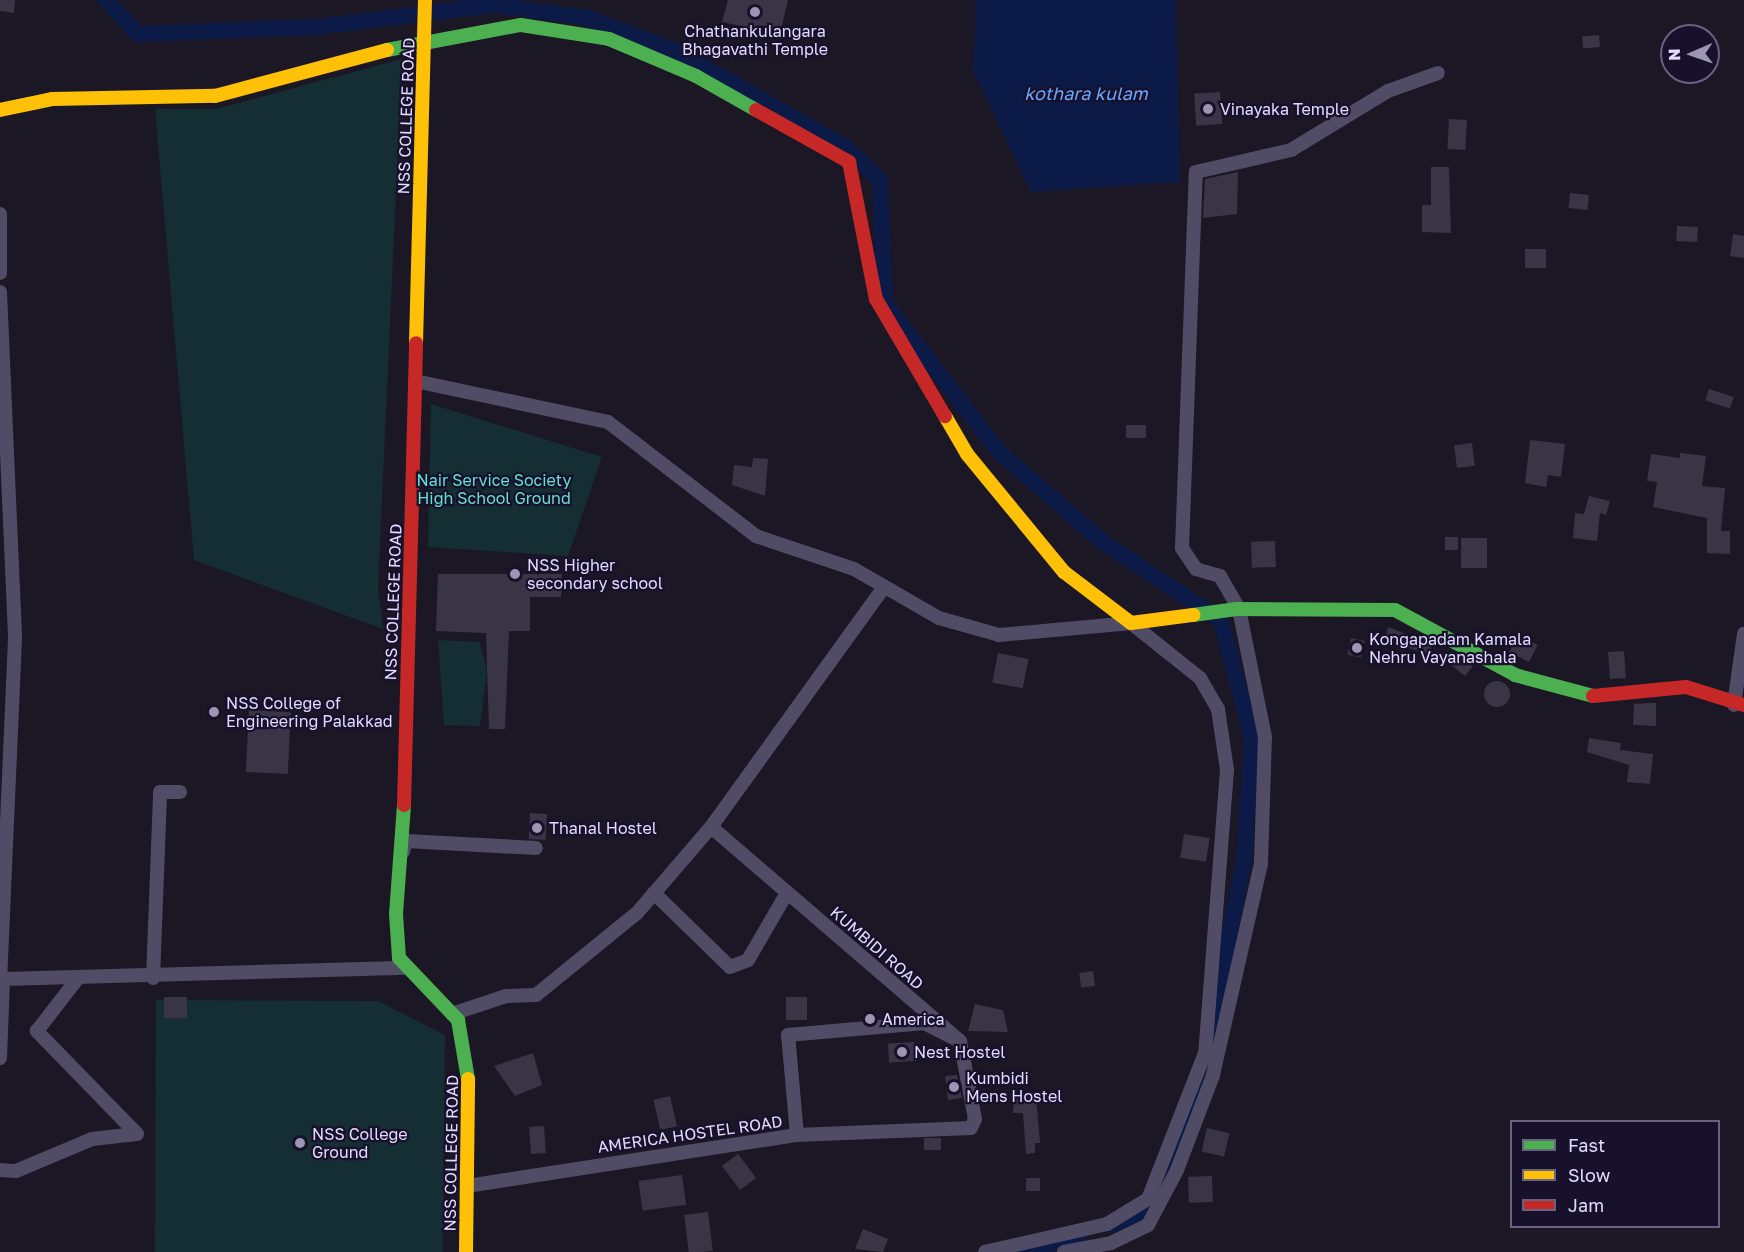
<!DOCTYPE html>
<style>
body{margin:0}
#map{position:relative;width:1744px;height:1252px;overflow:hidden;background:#1b1725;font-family:"Golos Text",sans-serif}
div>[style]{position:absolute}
.green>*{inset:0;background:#152e33}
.water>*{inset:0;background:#0c1a47}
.canal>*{height:16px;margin:-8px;padding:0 8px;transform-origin:8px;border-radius:8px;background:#0c1a47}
.building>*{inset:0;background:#3a3546;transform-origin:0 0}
.round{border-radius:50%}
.street>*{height:14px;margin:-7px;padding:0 7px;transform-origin:7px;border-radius:7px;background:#504c65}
.fast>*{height:14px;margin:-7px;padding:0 7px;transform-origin:7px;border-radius:7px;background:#4caf50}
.slow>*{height:14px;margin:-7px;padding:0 7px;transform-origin:7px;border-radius:7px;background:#ffc107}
.jam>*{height:14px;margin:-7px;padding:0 7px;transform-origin:7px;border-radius:7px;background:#c62828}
.dots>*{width:16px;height:16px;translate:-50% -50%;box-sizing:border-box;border:3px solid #18112b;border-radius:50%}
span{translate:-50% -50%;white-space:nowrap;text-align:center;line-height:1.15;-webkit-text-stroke:4.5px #18112b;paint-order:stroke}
.poi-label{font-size:16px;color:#e3dbff}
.left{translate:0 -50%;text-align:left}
.street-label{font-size:16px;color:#e3dbff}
.park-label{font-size:16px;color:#63e2d2}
.water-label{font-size:18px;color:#69a7ff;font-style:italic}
.legend{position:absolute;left:1510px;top:1120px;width:210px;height:108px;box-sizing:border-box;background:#18112b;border:2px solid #696280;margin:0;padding:8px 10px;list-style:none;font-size:18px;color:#e3dbff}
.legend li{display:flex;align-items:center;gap:12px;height:30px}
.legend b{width:30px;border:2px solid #696280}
.north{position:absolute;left:1660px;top:24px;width:60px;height:60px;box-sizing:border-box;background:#18112b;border:2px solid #696280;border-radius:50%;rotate:268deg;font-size:16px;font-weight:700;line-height:24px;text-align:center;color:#e3dbff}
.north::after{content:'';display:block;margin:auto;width:21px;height:27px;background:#9d96b3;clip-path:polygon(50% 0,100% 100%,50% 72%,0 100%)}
</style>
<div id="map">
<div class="green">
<i style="clip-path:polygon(402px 59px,378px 587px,383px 629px,194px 560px,155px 109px,216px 109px)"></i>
<i style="clip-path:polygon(431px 404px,602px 457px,568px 556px,428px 547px)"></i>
<i style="clip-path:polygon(438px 640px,480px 642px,487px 671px,480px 726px,444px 725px)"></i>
<i style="clip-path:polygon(156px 1000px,378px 1001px,445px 1035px,443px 1252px,155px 1252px)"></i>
</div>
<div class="water">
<i style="clip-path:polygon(976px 0,1176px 0,1180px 182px,1031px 192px,973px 71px)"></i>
</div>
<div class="canal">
<i style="left:106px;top:0;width:47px;rotate:46.7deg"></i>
<i style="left:138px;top:34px;width:177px;rotate:-2.3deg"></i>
<i style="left:315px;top:27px;width:180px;rotate:-7deg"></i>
<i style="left:494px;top:5px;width:96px;rotate:7.8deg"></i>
<i style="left:589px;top:18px;width:97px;rotate:21deg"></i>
<i style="left:680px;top:53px;width:189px;rotate:29.6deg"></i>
<i style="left:844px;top:146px;width:50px;rotate:43.4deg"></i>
<i style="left:880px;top:180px;width:123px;rotate:87.7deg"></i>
<i style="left:885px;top:303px;width:188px;rotate:52.6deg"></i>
<i style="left:999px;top:452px;width:138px;rotate:40.9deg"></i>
<i style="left:1103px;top:542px;width:141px;rotate:33.5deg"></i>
<i style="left:1221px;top:620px;width:122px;rotate:75.3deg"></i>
<i style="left:1252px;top:738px;width:121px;rotate:93.8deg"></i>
<i style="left:1244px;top:859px;width:204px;rotate:100.8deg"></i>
<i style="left:1110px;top:1225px;width:39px;rotate:-19deg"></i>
<i style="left:1147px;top:1212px;width:44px;rotate:-58.8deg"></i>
<i style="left:1170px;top:1174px;width:91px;rotate:-72.2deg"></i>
<i style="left:1026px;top:1252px;width:56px;rotate:-17.8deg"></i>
</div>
<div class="building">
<i style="clip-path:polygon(0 0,15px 0,14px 13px,0 11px)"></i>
<i style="clip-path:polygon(728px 0,788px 0,780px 34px,722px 22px)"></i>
<i style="left:1599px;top:35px;width:12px;height:17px;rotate:85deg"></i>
<i style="left:1220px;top:92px;width:32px;height:26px;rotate:86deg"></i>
<i style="left:1449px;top:119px;width:18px;height:30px;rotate:3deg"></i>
<i style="clip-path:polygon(1431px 167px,1449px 167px,1451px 233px,1422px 232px,1422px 205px,1431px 205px)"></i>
<i style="clip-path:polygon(1238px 172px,1237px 214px,1203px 218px,1205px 179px)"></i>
<i style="left:1570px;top:193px;width:19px;height:15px;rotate:6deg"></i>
<i style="left:1677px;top:226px;width:21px;height:15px;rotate:3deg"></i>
<i style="clip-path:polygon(1733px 234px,1744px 236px,1744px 258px,1730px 256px)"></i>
<i style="left:1525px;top:249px;width:21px;height:19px"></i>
<i style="left:1709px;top:389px;width:26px;height:12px;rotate:18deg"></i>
<i style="left:1146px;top:425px;width:13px;height:20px;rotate:90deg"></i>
<i style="clip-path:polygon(1530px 440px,1565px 444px,1561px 477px,1548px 475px,1546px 487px,1525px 483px)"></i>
<i style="left:1472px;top:443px;width:23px;height:18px;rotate:83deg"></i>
<i style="clip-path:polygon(1680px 453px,1706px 456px,1702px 486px,1725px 488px,1721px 531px,1730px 531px,1730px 554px,1707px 553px,1707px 518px,1653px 507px,1657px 482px,1647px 481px,1651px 454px,1680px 458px)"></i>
<i style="clip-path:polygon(753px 458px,768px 459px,765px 496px,732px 485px,734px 465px,752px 467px)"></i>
<i style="clip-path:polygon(1589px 496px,1610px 501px,1606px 515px,1600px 513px,1597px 541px,1573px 538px,1575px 513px,1584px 514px)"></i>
<i style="left:1458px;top:537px;width:13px;height:13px;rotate:90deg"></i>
<i style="left:1461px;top:538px;width:26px;height:30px"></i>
<i style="left:1275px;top:541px;width:26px;height:24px;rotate:88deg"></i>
<i style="clip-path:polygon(438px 574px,562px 574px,561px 597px,530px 597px,530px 631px,509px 631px,505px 729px,489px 729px,486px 633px,436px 631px)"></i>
<i style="clip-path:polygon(1388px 627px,1432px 644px,1430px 655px,1385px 640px)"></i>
<i style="left:1518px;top:635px;width:22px;height:19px;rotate:27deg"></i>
<i style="left:1351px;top:638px;width:14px;height:17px;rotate:12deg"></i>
<i style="left:1624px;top:651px;width:27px;height:16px;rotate:86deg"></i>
<i style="left:998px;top:653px;width:31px;height:30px;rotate:11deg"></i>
<i style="clip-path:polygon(1452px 654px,1473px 666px,1465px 676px,1446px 661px)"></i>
<i class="round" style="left:1484px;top:681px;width:26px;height:26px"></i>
<i style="clip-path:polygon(1649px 703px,1656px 703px,1656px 726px,1633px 725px,1634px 704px)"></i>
<i style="left:249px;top:710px;width:42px;height:62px;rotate:3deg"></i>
<i style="clip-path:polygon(1589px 738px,1621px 743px,1620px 750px,1653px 754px,1650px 784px,1627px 782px,1629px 765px,1587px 752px)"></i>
<i style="left:530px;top:813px;width:17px;height:26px;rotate:3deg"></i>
<i style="left:1184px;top:834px;width:26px;height:24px;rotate:9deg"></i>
<i style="left:1093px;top:971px;width:15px;height:14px;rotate:82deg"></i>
<i style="left:164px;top:997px;width:23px;height:21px"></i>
<i style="left:786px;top:997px;width:21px;height:23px"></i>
<i style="clip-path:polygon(975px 1004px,1003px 1010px,1008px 1032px,968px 1031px)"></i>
<i style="left:915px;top:1042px;width:19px;height:27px;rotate:87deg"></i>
<i style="clip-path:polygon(533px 1053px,542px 1085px,515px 1096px,494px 1066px)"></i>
<i style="clip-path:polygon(957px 1075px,962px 1098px,948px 1100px,945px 1076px)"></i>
<i style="left:670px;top:1096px;width:31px;height:17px;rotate:77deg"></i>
<i style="clip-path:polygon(1014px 1097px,1036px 1097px,1040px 1143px,1035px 1143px,1035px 1153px,1026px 1154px,1023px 1113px,1013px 1113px)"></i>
<i style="left:544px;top:1126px;width:27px;height:15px;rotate:86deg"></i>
<i style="left:1207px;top:1128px;width:23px;height:24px;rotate:13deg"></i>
<i style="left:941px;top:1138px;width:12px;height:17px;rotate:90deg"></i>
<i style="left:738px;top:1154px;width:30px;height:20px;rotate:53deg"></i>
<i style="left:682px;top:1175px;width:30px;height:44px;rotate:82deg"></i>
<i style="left:1212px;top:1176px;width:26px;height:24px;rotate:88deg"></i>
<i style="left:1026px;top:1178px;width:14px;height:13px"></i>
<i style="left:708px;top:1212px;width:39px;height:24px;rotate:83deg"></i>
<i style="clip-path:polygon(863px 1229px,888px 1239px,883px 1252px,855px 1249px)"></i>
</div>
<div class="street">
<i style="left:0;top:214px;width:59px;rotate:90deg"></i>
<i style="left:0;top:292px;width:347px;rotate:87.5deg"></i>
<i style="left:15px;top:639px;width:339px;rotate:92.5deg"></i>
<i style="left:415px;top:381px;width:197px;rotate:12deg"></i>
<i style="left:608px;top:422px;width:187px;rotate:37.6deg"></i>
<i style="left:756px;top:536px;width:103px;rotate:18.6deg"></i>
<i style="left:854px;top:569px;width:98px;rotate:30deg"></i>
<i style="left:939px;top:618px;width:62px;rotate:15.8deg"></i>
<i style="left:999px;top:635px;width:133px;rotate:-5.2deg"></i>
<i style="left:1131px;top:623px;width:88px;rotate:38.6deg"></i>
<i style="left:1200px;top:678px;width:36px;rotate:60deg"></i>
<i style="left:1218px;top:709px;width:62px;rotate:81.6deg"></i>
<i style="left:1227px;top:770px;width:284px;rotate:94.4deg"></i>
<i style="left:1205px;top:1053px;width:157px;rotate:111.3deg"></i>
<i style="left:1148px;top:1199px;width:48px;rotate:148.6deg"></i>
<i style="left:1107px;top:1224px;width:125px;rotate:167.1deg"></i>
<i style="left:1734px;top:705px;width:72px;rotate:-82deg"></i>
<i style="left:403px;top:852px;width:11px;rotate:-75deg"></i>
<i style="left:406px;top:841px;width:130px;rotate:3.1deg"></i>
<i style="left:654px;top:893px;width:106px;rotate:44.2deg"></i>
<i style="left:730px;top:967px;width:19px;rotate:-21deg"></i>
<i style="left:748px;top:960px;width:78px;rotate:-59.8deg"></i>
<i style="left:153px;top:978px;width:186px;rotate:-87.8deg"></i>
<i style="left:160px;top:792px;width:20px"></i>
<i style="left:452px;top:1014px;width:57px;rotate:-18.4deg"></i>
<i style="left:506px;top:996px;width:30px;rotate:-2deg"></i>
<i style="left:536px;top:995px;width:130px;rotate:-39.1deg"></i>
<i style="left:637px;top:913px;width:113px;rotate:-49.3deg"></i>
<i style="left:711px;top:827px;width:296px;rotate:-54.2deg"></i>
<i style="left:0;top:1058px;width:79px;rotate:-87.8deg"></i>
<i style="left:3px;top:979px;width:404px;rotate:-1.6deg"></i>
<i style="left:797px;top:1135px;width:174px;rotate:-2.3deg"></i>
<i style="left:971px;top:1128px;width:10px;rotate:-66deg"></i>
<i style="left:975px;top:1119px;width:79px;rotate:-100.9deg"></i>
<i style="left:0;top:1170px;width:16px;rotate:4deg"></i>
<i style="left:16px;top:1171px;width:82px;rotate:-22.8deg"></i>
<i style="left:92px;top:1139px;width:45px;rotate:-6.3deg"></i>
<i style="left:137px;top:1134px;width:144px;rotate:-134.2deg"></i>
<i style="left:37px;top:1031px;width:67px;rotate:-52.3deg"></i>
<i style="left:467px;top:1186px;width:334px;rotate:-8.8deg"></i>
<i style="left:797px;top:1135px;width:100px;rotate:-95.1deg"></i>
<i style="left:788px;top:1035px;width:137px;rotate:-5deg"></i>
<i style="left:924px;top:1023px;width:40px;rotate:26.6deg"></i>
<i style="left:960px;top:1041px;width:328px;rotate:-139.3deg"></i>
<i style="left:1064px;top:1252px;width:48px;rotate:-10.8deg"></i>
<i style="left:1111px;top:1243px;width:41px;rotate:-25.9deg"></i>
<i style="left:1148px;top:1225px;width:62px;rotate:-62.2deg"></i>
<i style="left:1177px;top:1170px;width:102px;rotate:-69.2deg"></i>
<i style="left:1213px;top:1075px;width:217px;rotate:-77.2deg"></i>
<i style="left:1261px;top:863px;width:126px;rotate:-88.2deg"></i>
<i style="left:1265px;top:737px;width:131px;rotate:-101.5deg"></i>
<i style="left:1239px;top:609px;width:38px;rotate:-120deg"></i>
<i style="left:1220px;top:576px;width:25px;rotate:-164deg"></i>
<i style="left:1196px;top:569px;width:25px;rotate:-124deg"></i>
<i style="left:1182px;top:548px;width:376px;rotate:-87.9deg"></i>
<i style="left:1196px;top:172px;width:98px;rotate:-13deg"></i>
<i style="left:1291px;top:150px;width:114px;rotate:-31.3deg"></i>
<i style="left:1388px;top:91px;width:53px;rotate:-19.8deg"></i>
</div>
<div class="fast">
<i style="left:387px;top:50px;width:136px;rotate:-10.6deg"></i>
<i style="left:521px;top:25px;width:89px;rotate:9deg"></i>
<i style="left:609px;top:39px;width:95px;rotate:23deg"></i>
<i style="left:696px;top:76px;width:69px;rotate:29.5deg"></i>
<i style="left:1193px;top:615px;width:44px;rotate:-7.8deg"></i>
<i style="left:1237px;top:609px;width:158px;rotate:0.4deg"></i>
<i style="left:1395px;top:610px;width:136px;rotate:28.4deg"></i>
<i style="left:1515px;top:675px;width:81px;rotate:15.1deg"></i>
<i style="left:404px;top:805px;width:109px;rotate:94.2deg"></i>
<i style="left:396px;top:914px;width:44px;rotate:86.1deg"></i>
<i style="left:399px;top:958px;width:86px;rotate:46.4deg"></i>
<i style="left:458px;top:1020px;width:60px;rotate:80.4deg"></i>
</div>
<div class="slow">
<i style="left:0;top:110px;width:53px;rotate:-11.9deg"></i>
<i style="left:52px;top:99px;width:163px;rotate:-1.1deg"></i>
<i style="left:215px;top:96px;width:178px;rotate:-15deg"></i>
<i style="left:416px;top:343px;width:343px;rotate:-88.5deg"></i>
<i style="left:945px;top:416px;width:44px;rotate:59.9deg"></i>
<i style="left:967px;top:454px;width:153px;rotate:50.6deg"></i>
<i style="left:1064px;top:572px;width:84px;rotate:37.3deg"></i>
<i style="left:1131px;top:623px;width:63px;rotate:-7.4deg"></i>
<i style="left:466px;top:1252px;width:173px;rotate:-89.3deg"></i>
</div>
<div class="jam">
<i style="left:756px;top:110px;width:107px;rotate:29.2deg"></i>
<i style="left:849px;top:162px;width:140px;rotate:78.9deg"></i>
<i style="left:876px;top:299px;width:136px;rotate:59.5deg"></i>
<i style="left:1593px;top:696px;width:93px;rotate:-5.5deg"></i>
<i style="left:1686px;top:687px;width:61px;rotate:17.2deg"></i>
<i style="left:404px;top:805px;width:462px;rotate:-88.5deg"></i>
</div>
<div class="dots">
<i style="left:755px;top:12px;background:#9d96b3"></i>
<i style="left:1208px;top:109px;background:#9d96b3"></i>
<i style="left:515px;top:574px;background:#9d96b3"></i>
<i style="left:1357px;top:648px;background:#9d96b3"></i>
<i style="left:214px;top:712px;background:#9d96b3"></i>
<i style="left:537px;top:828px;background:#9d96b3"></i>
<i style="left:870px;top:1019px;background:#9d96b3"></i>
<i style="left:902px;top:1052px;background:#9d96b3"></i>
<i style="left:954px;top:1087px;background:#9d96b3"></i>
<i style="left:300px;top:1143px;background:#9d96b3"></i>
</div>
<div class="poi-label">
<span style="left:755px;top:40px">Chathankulangara<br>Bhagavathi Temple</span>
<span class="left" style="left:1220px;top:109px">Vinayaka Temple</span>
<span class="left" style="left:527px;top:574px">NSS Higher<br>secondary school</span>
<span class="left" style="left:1369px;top:648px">Kongapadam Kamala<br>Nehru Vayanashala</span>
<span class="left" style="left:226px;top:712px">NSS College of<br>Engineering Palakkad</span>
<span class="left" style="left:549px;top:828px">Thanal Hostel</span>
<span class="left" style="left:882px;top:1019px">America</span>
<span class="left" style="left:914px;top:1052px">Nest Hostel</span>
<span class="left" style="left:966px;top:1087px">Kumbidi<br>Mens Hostel</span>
<span class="left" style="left:312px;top:1143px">NSS College<br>Ground</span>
</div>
<div class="street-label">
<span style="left:406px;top:116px;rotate:-88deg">NSS COLLEGE ROAD</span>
<span style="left:393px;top:602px;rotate:-88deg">NSS COLLEGE ROAD</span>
<span style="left:877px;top:948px;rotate:41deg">KUMBIDI ROAD</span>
<span style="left:690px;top:1134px;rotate:-8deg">AMERICA HOSTEL ROAD</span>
<span style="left:451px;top:1153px;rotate:-89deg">NSS COLLEGE ROAD</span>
</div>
<div class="park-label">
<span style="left:494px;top:489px">Nair Service Society<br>High School Ground</span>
</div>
<div class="water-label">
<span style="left:1086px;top:93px">kothara kulam</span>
</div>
<ul class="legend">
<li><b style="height:8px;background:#4caf50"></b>Fast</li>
<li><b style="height:8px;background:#ffc107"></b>Slow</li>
<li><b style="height:8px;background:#c62828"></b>Jam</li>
</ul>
<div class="north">N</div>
</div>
